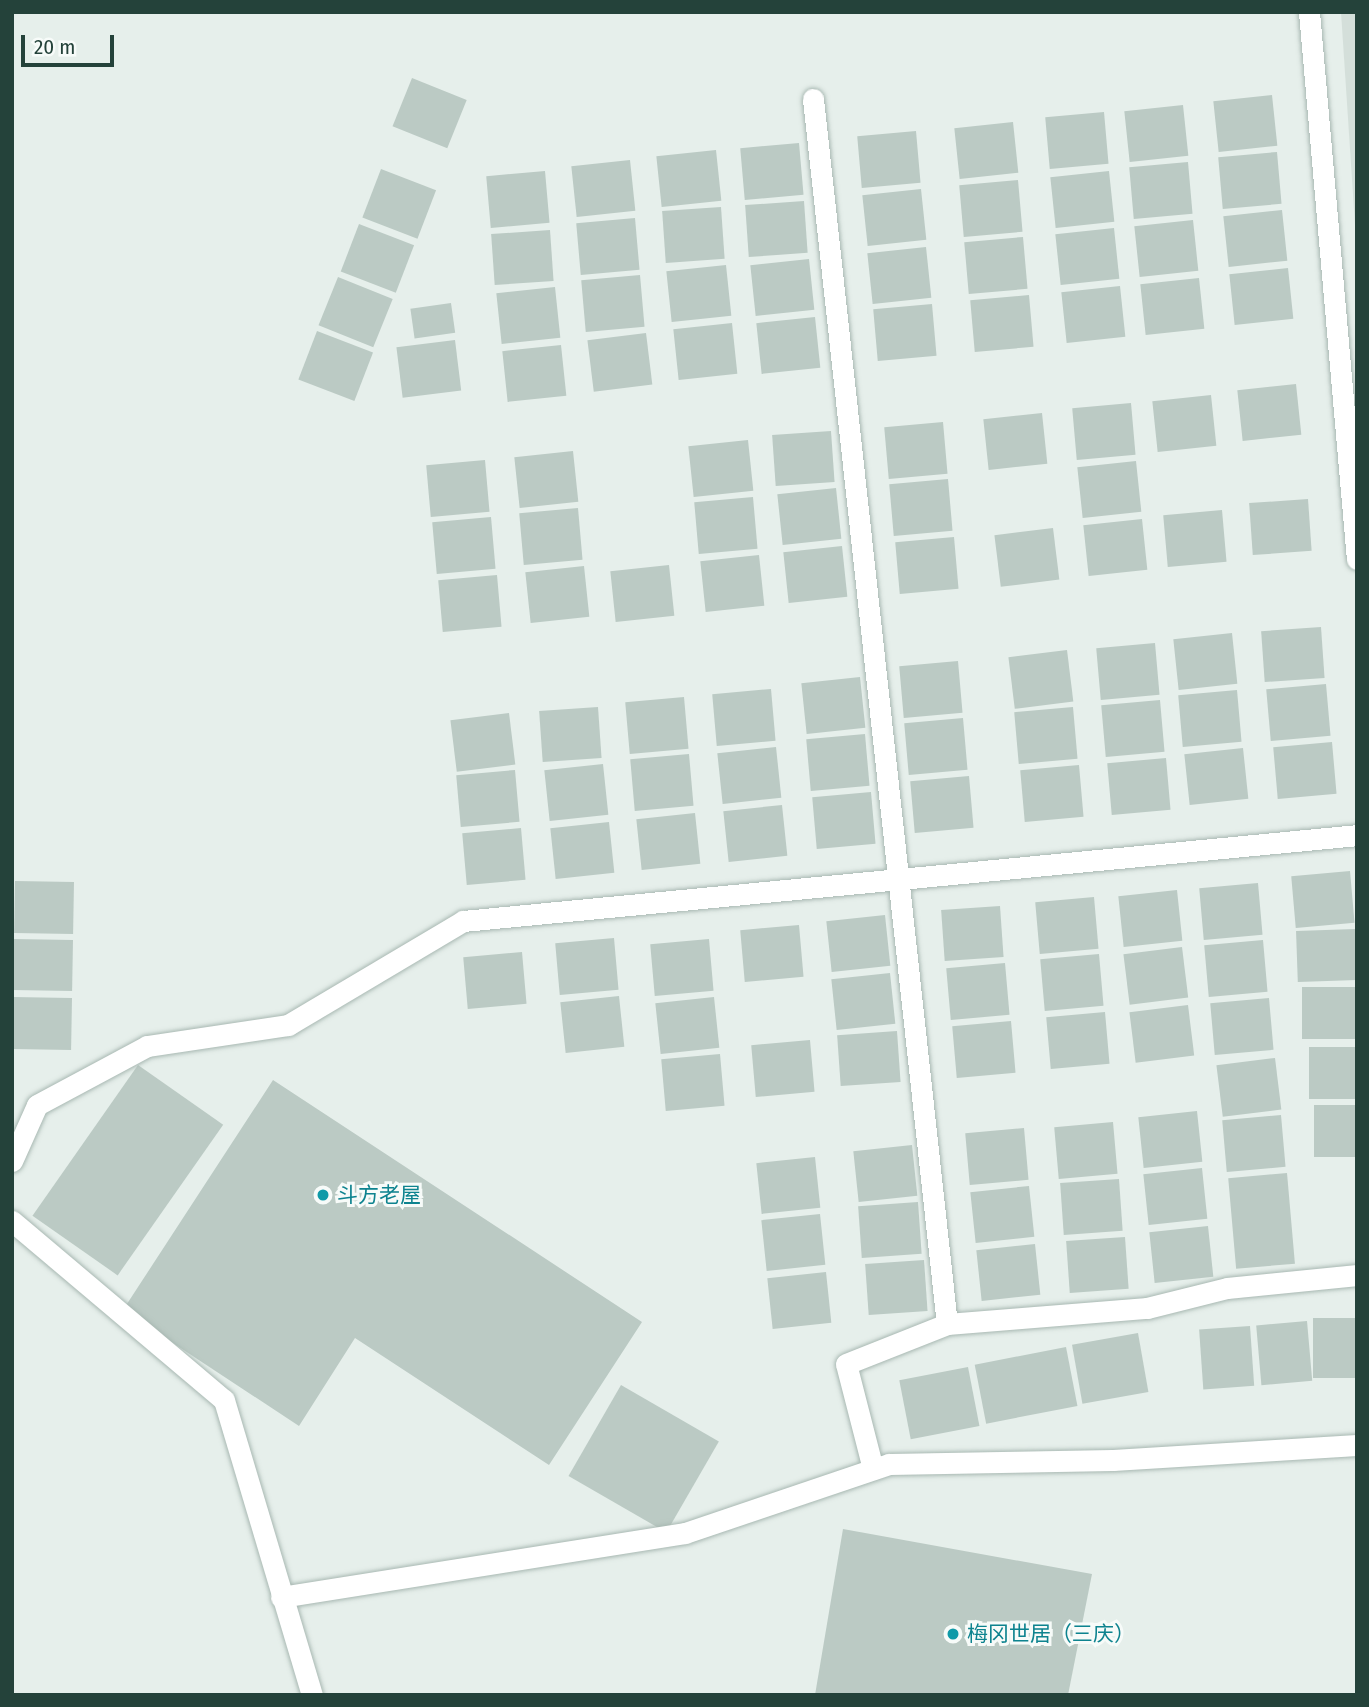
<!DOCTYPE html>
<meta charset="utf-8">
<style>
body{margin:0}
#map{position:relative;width:1369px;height:1707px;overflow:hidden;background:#e6efeb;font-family:"Fira Sans Condensed","Noto Sans SC",sans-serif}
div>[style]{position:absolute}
.built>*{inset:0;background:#d4dfda}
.building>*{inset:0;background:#bbcac4;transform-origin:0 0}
.roads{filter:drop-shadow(0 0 2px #a8b8b2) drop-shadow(0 0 2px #a8b8b2)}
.minor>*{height:21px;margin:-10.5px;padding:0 10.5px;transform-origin:10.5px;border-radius:10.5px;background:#fff}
.tertiary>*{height:21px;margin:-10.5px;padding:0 10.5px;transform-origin:10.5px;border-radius:10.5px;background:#fff}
.dots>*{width:19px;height:19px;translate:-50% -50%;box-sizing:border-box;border:4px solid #f7fbf9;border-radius:50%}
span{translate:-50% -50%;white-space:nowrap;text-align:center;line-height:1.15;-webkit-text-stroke:6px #f7fbf9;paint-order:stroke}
.culture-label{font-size:21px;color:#0d838f}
.left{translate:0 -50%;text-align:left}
.frame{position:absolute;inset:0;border:14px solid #24423a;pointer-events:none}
.scale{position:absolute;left:21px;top:35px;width:93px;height:32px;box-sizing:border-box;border:4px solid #24423a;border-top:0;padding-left:9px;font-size:21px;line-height:24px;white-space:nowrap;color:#24423a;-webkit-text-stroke:5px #f7fbf9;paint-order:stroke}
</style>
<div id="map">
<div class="built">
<i style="clip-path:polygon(1341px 12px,1357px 12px,1357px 255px)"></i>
</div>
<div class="building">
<i style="left:412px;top:78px;width:59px;height:52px;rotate:22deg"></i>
<i style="left:1272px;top:95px;width:51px;height:59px;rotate:84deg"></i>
<i style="left:1183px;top:105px;width:51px;height:59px;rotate:84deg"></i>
<i style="left:1104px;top:112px;width:52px;height:59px;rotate:85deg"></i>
<i style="left:1013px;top:122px;width:51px;height:59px;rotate:84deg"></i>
<i style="left:916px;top:131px;width:52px;height:59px;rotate:85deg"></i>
<i style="left:799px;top:143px;width:52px;height:59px;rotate:85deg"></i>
<i style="left:716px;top:150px;width:51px;height:60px;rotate:84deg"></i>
<i style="left:1277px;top:152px;width:52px;height:59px;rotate:85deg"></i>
<i style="left:630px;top:160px;width:51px;height:59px;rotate:84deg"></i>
<i style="left:1188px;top:162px;width:52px;height:59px;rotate:85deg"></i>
<i style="left:381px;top:169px;width:59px;height:52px;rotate:21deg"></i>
<i style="left:545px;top:171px;width:52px;height:59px;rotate:85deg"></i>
<i style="left:1109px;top:171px;width:51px;height:59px;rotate:84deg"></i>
<i style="left:1018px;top:180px;width:52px;height:59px;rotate:85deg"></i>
<i style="left:921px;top:189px;width:51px;height:59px;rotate:84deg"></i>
<i style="left:804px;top:201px;width:52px;height:59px;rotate:86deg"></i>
<i style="left:721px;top:207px;width:52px;height:59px;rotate:86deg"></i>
<i style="left:1282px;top:210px;width:51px;height:59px;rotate:84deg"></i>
<i style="left:635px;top:218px;width:52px;height:59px;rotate:85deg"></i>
<i style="left:1193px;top:220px;width:51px;height:59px;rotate:84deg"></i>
<i style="left:359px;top:224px;width:59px;height:51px;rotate:21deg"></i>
<i style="left:1114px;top:228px;width:51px;height:59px;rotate:84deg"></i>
<i style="left:550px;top:230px;width:51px;height:59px;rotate:86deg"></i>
<i style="left:1023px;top:237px;width:52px;height:59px;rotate:85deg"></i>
<i style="left:926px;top:247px;width:51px;height:59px;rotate:84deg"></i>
<i style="left:809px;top:259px;width:51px;height:59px;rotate:84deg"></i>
<i style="left:726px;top:265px;width:51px;height:60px;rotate:84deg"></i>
<i style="left:1288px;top:268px;width:51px;height:59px;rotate:84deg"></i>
<i style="left:640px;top:275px;width:52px;height:59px;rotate:85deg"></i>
<i style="left:338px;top:277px;width:59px;height:52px;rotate:22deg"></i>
<i style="left:1199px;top:278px;width:51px;height:59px;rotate:84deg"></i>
<i style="left:1120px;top:286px;width:51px;height:59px;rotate:84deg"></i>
<i style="left:555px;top:287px;width:51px;height:59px;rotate:84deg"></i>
<i style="left:1029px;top:295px;width:52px;height:59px;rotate:85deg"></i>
<i style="left:451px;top:303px;width:30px;height:41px;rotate:82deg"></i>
<i style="left:932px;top:304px;width:52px;height:59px;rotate:85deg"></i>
<i style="left:815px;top:317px;width:51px;height:59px;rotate:84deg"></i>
<i style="left:732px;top:323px;width:51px;height:59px;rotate:84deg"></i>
<i style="left:317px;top:331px;width:60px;height:52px;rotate:21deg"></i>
<i style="left:646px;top:333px;width:52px;height:59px;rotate:83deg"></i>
<i style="left:455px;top:340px;width:51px;height:59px;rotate:83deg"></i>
<i style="left:561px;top:345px;width:51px;height:59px;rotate:84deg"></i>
<i style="left:1296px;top:384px;width:51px;height:59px;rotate:84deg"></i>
<i style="left:1211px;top:395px;width:51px;height:59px;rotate:84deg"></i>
<i style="left:1131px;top:403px;width:52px;height:59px;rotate:85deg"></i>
<i style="left:1042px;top:413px;width:51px;height:59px;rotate:84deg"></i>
<i style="left:943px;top:422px;width:52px;height:59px;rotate:85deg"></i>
<i style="left:831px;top:431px;width:51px;height:59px;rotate:86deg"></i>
<i style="left:748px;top:440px;width:51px;height:60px;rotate:84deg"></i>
<i style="left:573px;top:451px;width:51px;height:59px;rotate:84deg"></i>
<i style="left:485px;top:460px;width:52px;height:59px;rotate:85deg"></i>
<i style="left:1136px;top:461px;width:51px;height:59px;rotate:84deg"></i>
<i style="left:948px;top:479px;width:52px;height:59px;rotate:85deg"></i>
<i style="left:836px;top:488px;width:51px;height:59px;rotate:84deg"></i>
<i style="left:753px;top:497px;width:52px;height:59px;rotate:85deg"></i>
<i style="left:1308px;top:499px;width:52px;height:59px;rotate:86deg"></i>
<i style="left:578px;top:508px;width:52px;height:59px;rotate:85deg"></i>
<i style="left:1222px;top:510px;width:52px;height:59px;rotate:85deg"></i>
<i style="left:491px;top:517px;width:52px;height:59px;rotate:85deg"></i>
<i style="left:1142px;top:519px;width:51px;height:59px;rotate:84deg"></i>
<i style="left:1053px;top:528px;width:52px;height:59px;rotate:83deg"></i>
<i style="left:954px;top:537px;width:52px;height:59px;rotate:85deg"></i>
<i style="left:842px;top:546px;width:51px;height:59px;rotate:84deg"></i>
<i style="left:759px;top:555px;width:51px;height:59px;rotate:84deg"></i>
<i style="left:669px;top:565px;width:51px;height:59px;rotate:84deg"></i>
<i style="left:584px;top:566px;width:51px;height:59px;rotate:84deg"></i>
<i style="left:497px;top:575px;width:52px;height:59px;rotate:85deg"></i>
<i style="left:1321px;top:627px;width:51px;height:60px;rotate:86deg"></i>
<i style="left:1232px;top:633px;width:51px;height:59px;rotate:84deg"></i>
<i style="left:1155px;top:643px;width:52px;height:59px;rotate:85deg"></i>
<i style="left:1067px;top:650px;width:52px;height:59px;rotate:83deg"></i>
<i style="left:958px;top:661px;width:52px;height:59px;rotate:85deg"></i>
<i style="left:860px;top:677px;width:51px;height:59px;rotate:84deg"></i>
<i style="left:1326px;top:684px;width:52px;height:60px;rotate:85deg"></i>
<i style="left:771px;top:689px;width:52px;height:59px;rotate:85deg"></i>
<i style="left:1237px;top:690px;width:52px;height:59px;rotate:85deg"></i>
<i style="left:684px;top:697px;width:52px;height:59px;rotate:85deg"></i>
<i style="left:1160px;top:700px;width:52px;height:59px;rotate:85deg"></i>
<i style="left:598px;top:707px;width:51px;height:59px;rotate:86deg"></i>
<i style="left:1073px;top:707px;width:52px;height:59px;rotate:85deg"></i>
<i style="left:509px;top:713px;width:52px;height:59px;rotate:83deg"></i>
<i style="left:963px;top:718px;width:52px;height:59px;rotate:85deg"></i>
<i style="left:865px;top:734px;width:52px;height:59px;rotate:85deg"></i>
<i style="left:1332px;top:742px;width:52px;height:59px;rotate:85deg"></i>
<i style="left:776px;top:747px;width:51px;height:59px;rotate:84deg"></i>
<i style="left:1243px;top:748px;width:51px;height:59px;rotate:84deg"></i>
<i style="left:689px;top:754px;width:52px;height:59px;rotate:85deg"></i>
<i style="left:1166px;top:758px;width:52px;height:59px;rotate:85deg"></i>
<i style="left:603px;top:764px;width:51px;height:59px;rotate:84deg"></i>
<i style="left:1079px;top:765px;width:52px;height:59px;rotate:85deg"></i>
<i style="left:515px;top:770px;width:52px;height:59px;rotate:85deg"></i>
<i style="left:969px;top:776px;width:52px;height:59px;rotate:85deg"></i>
<i style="left:871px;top:792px;width:52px;height:59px;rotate:85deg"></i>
<i style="left:782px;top:805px;width:51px;height:59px;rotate:84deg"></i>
<i style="left:695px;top:813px;width:51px;height:59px;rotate:84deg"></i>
<i style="left:609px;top:822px;width:51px;height:59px;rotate:84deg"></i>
<i style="left:521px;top:828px;width:52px;height:59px;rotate:85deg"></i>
<i style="left:1350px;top:871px;width:52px;height:59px;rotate:85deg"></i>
<i style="left:15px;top:881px;width:59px;height:52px;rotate:1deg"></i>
<i style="left:1258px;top:883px;width:52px;height:59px;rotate:85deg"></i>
<i style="left:1177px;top:890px;width:51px;height:59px;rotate:84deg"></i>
<i style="left:1094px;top:897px;width:52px;height:59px;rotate:85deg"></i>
<i style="left:1000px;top:906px;width:51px;height:59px;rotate:86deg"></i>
<i style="left:885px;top:915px;width:51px;height:59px;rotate:84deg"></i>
<i style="left:799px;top:925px;width:52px;height:59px;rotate:85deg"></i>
<i style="left:1355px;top:929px;width:51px;height:59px;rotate:88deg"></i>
<i style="left:614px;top:938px;width:52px;height:59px;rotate:85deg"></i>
<i style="left:13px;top:939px;width:60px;height:51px;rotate:1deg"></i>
<i style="left:709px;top:939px;width:52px;height:59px;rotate:85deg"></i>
<i style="left:1263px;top:940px;width:52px;height:59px;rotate:85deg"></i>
<i style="left:1182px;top:947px;width:51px;height:59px;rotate:83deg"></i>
<i style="left:522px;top:952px;width:52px;height:59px;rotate:85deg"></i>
<i style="left:1099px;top:954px;width:52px;height:59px;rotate:85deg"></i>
<i style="left:1005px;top:963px;width:52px;height:59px;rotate:85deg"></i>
<i style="left:890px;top:973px;width:51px;height:59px;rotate:84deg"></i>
<i style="left:1357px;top:987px;width:52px;height:55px;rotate:90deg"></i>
<i style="left:619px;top:996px;width:51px;height:59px;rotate:84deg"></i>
<i style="left:13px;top:997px;width:59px;height:52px;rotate:1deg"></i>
<i style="left:714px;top:997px;width:51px;height:59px;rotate:84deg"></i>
<i style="left:1269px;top:998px;width:52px;height:59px;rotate:85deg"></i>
<i style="left:1188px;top:1005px;width:51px;height:59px;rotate:83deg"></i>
<i style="left:1105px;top:1012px;width:52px;height:59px;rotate:85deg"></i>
<i style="left:1011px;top:1021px;width:52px;height:59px;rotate:85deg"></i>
<i style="left:897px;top:1031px;width:51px;height:60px;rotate:86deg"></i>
<i style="left:810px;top:1040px;width:52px;height:59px;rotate:85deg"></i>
<i style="left:1357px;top:1047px;width:52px;height:48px;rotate:90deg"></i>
<i style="left:720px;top:1054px;width:52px;height:59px;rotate:85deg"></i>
<i style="left:1275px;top:1058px;width:52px;height:59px;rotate:83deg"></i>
<i style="left:138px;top:1065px;width:104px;height:184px;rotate:35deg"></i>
<i style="clip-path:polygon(273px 1080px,642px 1322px,549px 1465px,355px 1338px,299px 1426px,123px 1310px)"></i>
<i style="left:1357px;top:1105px;width:52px;height:43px;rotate:90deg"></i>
<i style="left:1197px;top:1111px;width:51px;height:59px;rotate:84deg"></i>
<i style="left:1281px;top:1115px;width:52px;height:59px;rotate:85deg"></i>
<i style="left:1113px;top:1122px;width:52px;height:59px;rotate:85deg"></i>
<i style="left:1024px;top:1128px;width:52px;height:59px;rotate:85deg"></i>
<i style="left:912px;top:1145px;width:51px;height:59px;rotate:84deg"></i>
<i style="left:815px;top:1157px;width:51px;height:59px;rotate:84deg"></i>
<i style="left:1202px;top:1168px;width:51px;height:59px;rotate:84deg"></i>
<i style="left:1287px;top:1173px;width:91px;height:59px;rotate:85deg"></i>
<i style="left:1119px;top:1179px;width:52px;height:59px;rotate:86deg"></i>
<i style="left:1029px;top:1186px;width:51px;height:59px;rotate:84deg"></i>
<i style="left:918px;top:1202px;width:52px;height:60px;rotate:86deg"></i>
<i style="left:820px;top:1214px;width:51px;height:59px;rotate:84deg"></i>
<i style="left:1208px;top:1226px;width:51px;height:59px;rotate:84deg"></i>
<i style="left:1125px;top:1237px;width:52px;height:59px;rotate:86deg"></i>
<i style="left:1035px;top:1244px;width:51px;height:59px;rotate:84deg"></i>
<i style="left:924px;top:1260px;width:51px;height:59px;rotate:86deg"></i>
<i style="left:826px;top:1272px;width:51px;height:59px;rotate:84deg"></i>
<i style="left:1357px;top:1318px;width:60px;height:44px;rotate:90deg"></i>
<i style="left:1307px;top:1321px;width:60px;height:51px;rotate:85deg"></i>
<i style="left:1250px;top:1326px;width:60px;height:51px;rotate:86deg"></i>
<i style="left:1138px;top:1333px;width:60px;height:67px;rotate:80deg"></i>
<i style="left:1066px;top:1347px;width:60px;height:93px;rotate:79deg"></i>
<i style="left:968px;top:1367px;width:60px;height:70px;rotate:79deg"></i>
<i style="left:621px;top:1385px;width:113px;height:105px;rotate:30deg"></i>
<i style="clip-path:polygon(843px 1529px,1092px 1574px,1068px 1695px,815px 1695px)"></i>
</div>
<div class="roads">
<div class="minor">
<i style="left:813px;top:99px;width:1232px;rotate:83.76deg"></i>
<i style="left:12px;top:1161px;width:61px;rotate:-65.9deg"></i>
<i style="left:37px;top:1105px;width:125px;rotate:-28.2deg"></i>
<i style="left:147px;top:1046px;width:143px;rotate:-8.5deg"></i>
<i style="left:288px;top:1025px;width:204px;rotate:-30.7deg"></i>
<i style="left:463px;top:921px;width:898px;rotate:-5.49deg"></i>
<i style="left:12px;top:1221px;width:277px;rotate:40.2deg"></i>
<i style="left:224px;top:1400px;width:308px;rotate:73.4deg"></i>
<i style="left:873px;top:1469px;width:108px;rotate:-104.4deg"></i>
<i style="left:846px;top:1364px;width:109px;rotate:-21.6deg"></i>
<i style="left:947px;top:1324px;width:201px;rotate:-4.6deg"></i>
<i style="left:1147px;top:1308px;width:82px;rotate:-14deg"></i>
<i style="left:1227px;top:1288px;width:131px;rotate:-5.7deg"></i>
<i style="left:281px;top:1597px;width:409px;rotate:-9deg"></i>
<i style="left:685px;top:1533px;width:215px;rotate:-18.7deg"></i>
<i style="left:889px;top:1464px;width:224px;rotate:-1deg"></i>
<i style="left:1113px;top:1460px;width:244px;rotate:-3.5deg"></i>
</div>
<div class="tertiary">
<i style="left:1309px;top:12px;width:549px;rotate:84.99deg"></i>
</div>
</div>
<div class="dots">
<i style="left:323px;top:1195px;background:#0f9aa8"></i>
<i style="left:953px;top:1634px;background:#0f9aa8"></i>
</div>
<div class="culture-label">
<span class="left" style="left:337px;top:1195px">斗方老屋</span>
<span class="left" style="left:967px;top:1634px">梅冈世居（三庆）</span>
</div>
<div class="frame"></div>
<div class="scale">20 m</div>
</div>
